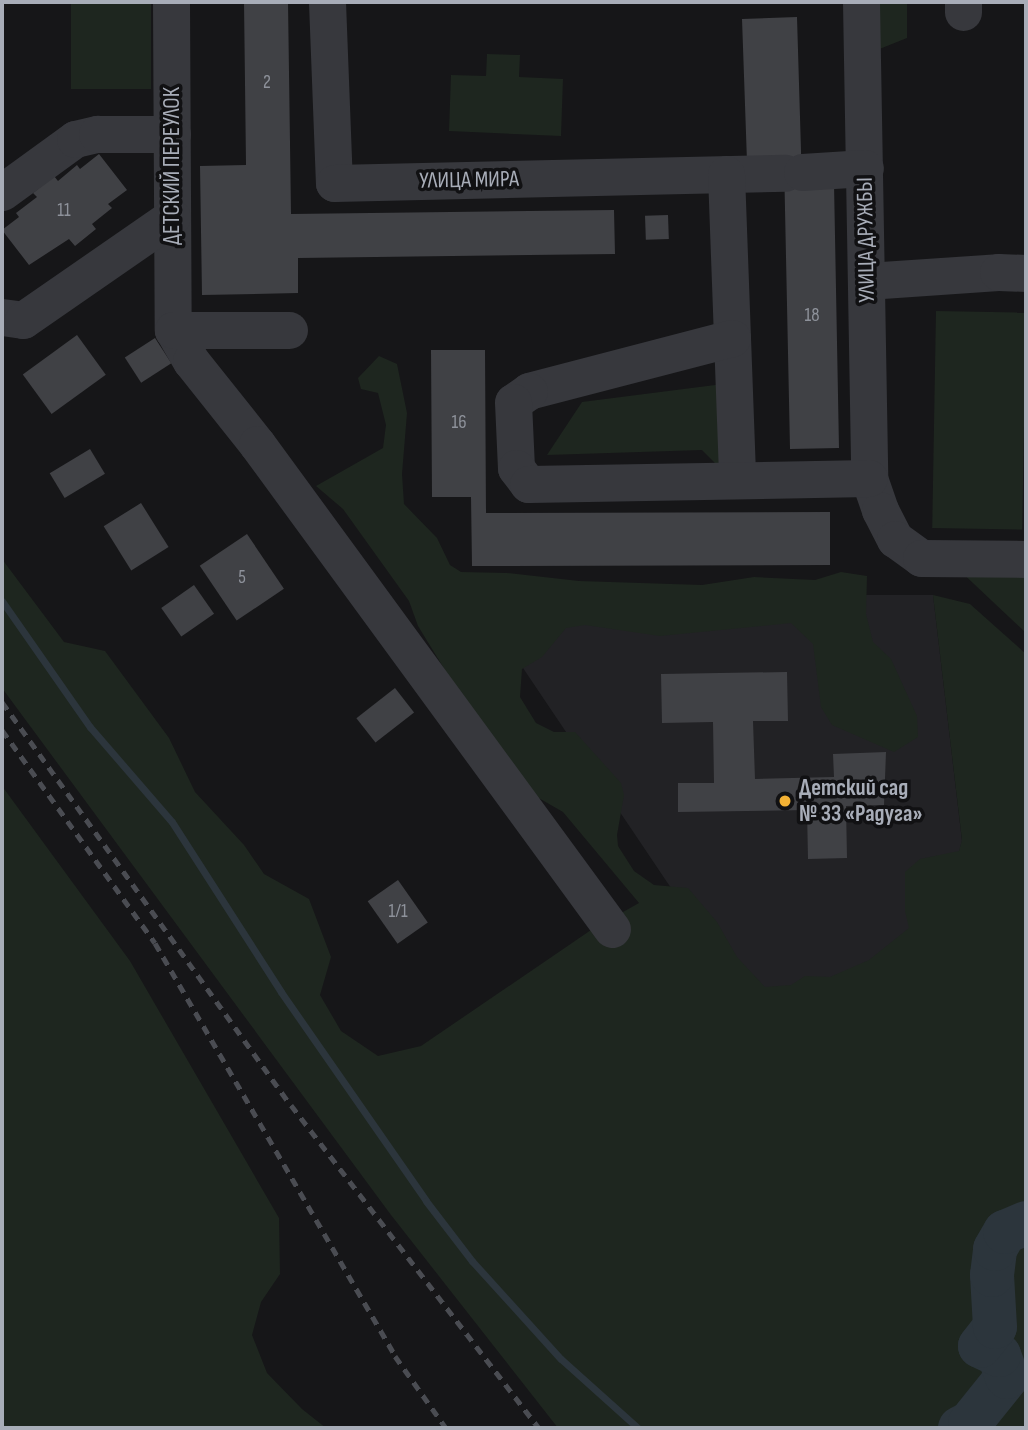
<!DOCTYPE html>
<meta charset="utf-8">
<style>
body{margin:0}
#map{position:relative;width:1028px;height:1430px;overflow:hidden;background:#161618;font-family:"Sofia Sans Condensed",sans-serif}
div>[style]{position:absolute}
.built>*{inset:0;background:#222225}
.green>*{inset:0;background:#1e261f;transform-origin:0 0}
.stream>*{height:7px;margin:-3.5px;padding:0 3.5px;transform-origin:3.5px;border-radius:3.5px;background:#2c353c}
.river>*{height:44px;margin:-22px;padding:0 22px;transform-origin:22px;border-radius:22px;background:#2c353c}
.building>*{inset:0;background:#404145;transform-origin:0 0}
.minor>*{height:37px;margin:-18.5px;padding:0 18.5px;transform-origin:18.5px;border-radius:18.5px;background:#37383d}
.rail>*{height:5px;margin-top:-2.5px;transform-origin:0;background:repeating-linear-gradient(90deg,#4a4c52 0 9px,transparent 0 16px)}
.dots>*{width:19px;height:19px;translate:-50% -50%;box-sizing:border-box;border:4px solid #111113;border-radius:50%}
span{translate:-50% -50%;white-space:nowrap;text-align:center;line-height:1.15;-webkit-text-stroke:7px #111113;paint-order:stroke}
.number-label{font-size:19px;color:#8e929b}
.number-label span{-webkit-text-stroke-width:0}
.street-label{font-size:23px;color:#a8adb8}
.poi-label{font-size:23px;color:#a8adb8;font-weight:700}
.left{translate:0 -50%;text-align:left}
.frame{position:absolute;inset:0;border:4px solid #a8adb8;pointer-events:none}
</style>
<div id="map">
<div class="built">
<i style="clip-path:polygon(860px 595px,933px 595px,962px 841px,938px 932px,786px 1059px,482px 607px)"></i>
</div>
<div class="green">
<i style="left:71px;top:2px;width:80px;height:87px"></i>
<i style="clip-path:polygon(877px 2px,907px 2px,907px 38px,877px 50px)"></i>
<i style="clip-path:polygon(487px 54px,520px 55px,519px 77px,563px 79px,561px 136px,449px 131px,451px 75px,486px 76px)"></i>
<i style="left:936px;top:311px;width:90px;height:217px;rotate:1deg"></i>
<i style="clip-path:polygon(379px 356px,397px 364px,407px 413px,402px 474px,404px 504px,437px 538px,450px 565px,461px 572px,507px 573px,579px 581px,702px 585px,754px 577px,815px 580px,841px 572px,867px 576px,866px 614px,873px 642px,891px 659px,917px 716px,918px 737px,894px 752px,832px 725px,821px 707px,813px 644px,791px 623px,660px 636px,585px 625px,566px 628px,542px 657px,522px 669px,520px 697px,536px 723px,554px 732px,575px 732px,621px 783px,624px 795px,617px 835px,618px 846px,634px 871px,654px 885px,688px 888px,717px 922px,737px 957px,765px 987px,791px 985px,805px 976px,830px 977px,869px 960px,909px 928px,905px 911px,905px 872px,920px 859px,959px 851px,962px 840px,933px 595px,970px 604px,1026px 654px,1026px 1428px,558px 1428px,391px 1215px,2px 688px,2px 559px,64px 642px,105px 651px,169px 738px,195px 792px,244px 845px,264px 874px,309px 899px,331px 957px,320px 995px,341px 1031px,378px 1056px,421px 1046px,591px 930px,639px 903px,563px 812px,530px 793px,456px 688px,418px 626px,409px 601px,343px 509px,316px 486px,383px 448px,386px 425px,378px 393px,361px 389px,358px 378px)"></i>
<i style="clip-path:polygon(723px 384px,721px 469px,702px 450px,547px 455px,582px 402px)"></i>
<i style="clip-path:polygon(939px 551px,1026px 552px,1026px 633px)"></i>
<i style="clip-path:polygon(2px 786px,130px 961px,279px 1218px,280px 1274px,261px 1302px,252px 1335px,267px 1373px,302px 1409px,326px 1428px,2px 1428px)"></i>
</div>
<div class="stream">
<i style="left:2px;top:601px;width:154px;rotate:55.1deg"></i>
<i style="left:90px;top:727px;width:125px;rotate:49.2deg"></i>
<i style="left:172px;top:822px;width:202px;rotate:57.3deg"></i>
<i style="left:281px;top:992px;width:254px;rotate:55.2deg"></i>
<i style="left:426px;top:1201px;width:76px;rotate:52.5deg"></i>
<i style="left:472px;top:1261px;width:132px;rotate:47.8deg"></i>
<i style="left:561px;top:1359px;width:103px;rotate:41.9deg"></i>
</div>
<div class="river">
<i style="left:960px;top:1428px;width:11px;rotate:-27deg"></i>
<i style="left:970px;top:1423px;width:59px;rotate:-51.2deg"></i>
<i style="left:1007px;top:1377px;width:23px;rotate:-110deg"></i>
<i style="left:999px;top:1355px;width:21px;rotate:-155deg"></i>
<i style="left:980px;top:1346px;width:24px;rotate:-52deg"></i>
<i style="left:995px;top:1327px;width:52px;rotate:-93.3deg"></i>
<i style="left:992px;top:1275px;width:26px;rotate:-83deg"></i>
<i style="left:995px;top:1249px;width:20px;rotate:-60deg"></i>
<i style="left:1005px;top:1232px;width:23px;rotate:-23deg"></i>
</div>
<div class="building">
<i style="clip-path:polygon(244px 2px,288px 2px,291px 214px,614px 210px,615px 254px,298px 258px,298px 293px,202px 295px,200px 166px,246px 165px)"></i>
<i style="clip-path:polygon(797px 17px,802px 184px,834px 183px,839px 448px,790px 449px,784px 161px,747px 162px,742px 19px)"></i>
<i style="clip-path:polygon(99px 154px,127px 190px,108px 204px,112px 208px,92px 224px,96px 229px,75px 246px,69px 239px,29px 265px,2px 230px,19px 217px,16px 213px,37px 197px,33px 193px,54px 176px,58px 181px,77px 165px,80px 169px)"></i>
<i style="left:668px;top:215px;width:24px;height:23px;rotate:88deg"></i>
<i style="left:77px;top:335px;width:49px;height:67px;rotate:54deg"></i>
<i style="left:155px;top:338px;width:30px;height:36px;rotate:57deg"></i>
<i style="clip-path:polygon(431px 350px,485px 350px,486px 513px,830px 512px,830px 565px,472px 566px,471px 497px,432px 497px)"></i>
<i style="left:90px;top:449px;width:29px;height:47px;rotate:59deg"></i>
<i style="left:141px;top:503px;width:52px;height:44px;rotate:58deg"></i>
<i style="left:247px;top:534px;width:66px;height:57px;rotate:56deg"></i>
<i style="left:194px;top:585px;width:35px;height:40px;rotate:55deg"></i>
<i style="clip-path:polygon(787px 672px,788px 721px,753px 721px,755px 779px,834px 777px,833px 754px,886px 752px,884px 805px,846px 806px,847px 858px,808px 859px,807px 810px,678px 812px,678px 783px,714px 783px,713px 722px,662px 723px,661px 674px)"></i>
<i style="left:395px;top:688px;width:31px;height:49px;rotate:52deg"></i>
<i style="left:398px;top:880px;width:52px;height:37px;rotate:55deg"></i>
</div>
<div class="minor">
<i style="left:171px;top:2px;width:328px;rotate:89.7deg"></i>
<i style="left:173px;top:330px;width:36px;rotate:60deg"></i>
<i style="left:191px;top:361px;width:106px;rotate:51.5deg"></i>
<i style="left:257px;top:444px;width:601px;rotate:53.8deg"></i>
<i style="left:327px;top:2px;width:181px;rotate:87.8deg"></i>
<i style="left:334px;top:183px;width:451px;rotate:-1.3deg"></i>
<i style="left:861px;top:2px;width:476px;rotate:89deg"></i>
<i style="left:869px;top:478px;width:34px;rotate:71deg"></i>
<i style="left:880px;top:510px;width:33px;rotate:63deg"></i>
<i style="left:895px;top:539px;width:32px;rotate:36deg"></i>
<i style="left:921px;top:558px;width:105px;rotate:0.5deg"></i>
<i style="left:963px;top:2px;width:10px;rotate:90deg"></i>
<i style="left:802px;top:172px;width:63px;rotate:-3.6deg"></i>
<i style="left:726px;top:174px;width:305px;rotate:87.9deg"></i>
<i style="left:2px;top:192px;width:90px;rotate:-36deg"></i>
<i style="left:75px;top:139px;width:23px;rotate:-13deg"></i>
<i style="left:97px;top:134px;width:75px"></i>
<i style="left:867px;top:281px;width:131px;rotate:-3.9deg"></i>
<i style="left:998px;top:272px;width:28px;rotate:2deg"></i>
<i style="left:2px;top:317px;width:21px;rotate:8deg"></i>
<i style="left:23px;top:320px;width:181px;rotate:-34.7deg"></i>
<i style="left:173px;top:330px;width:116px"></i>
<i style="left:732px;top:338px;width:210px;rotate:165.4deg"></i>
<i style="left:529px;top:391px;width:19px;rotate:145deg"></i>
<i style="left:513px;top:402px;width:66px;rotate:87.4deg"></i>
<i style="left:516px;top:468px;width:20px;rotate:53deg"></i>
<i style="left:528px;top:484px;width:341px;rotate:-1deg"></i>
</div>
<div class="rail">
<i style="left:2px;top:702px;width:496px;rotate:54.4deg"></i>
<i style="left:291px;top:1105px;width:407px;rotate:52.5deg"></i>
<i style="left:2px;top:730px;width:262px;rotate:54.3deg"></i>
<i style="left:155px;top:943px;width:478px;rotate:59.8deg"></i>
<i style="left:395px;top:1356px;width:88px;rotate:54.7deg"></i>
</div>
<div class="dots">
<i style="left:785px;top:801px;background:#f2b134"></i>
</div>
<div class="number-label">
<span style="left:267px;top:83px">2</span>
<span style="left:64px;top:211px">11</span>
<span style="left:812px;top:316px">18</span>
<span style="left:459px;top:423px">16</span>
<span style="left:242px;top:578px">5</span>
<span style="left:398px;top:912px">1/1</span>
</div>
<div class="street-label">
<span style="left:172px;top:166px;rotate:-90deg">ДЕТСКИЙ ПЕРЕУЛОК</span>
<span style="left:469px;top:180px;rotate:-1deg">УЛИЦА МИРА</span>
<span style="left:866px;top:240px;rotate:-91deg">УЛИЦА ДРУЖБЫ</span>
</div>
<div class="poi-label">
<span class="left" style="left:799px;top:801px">Детский сад<br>№ 33 «Радуга»</span>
</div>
<div class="frame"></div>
</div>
